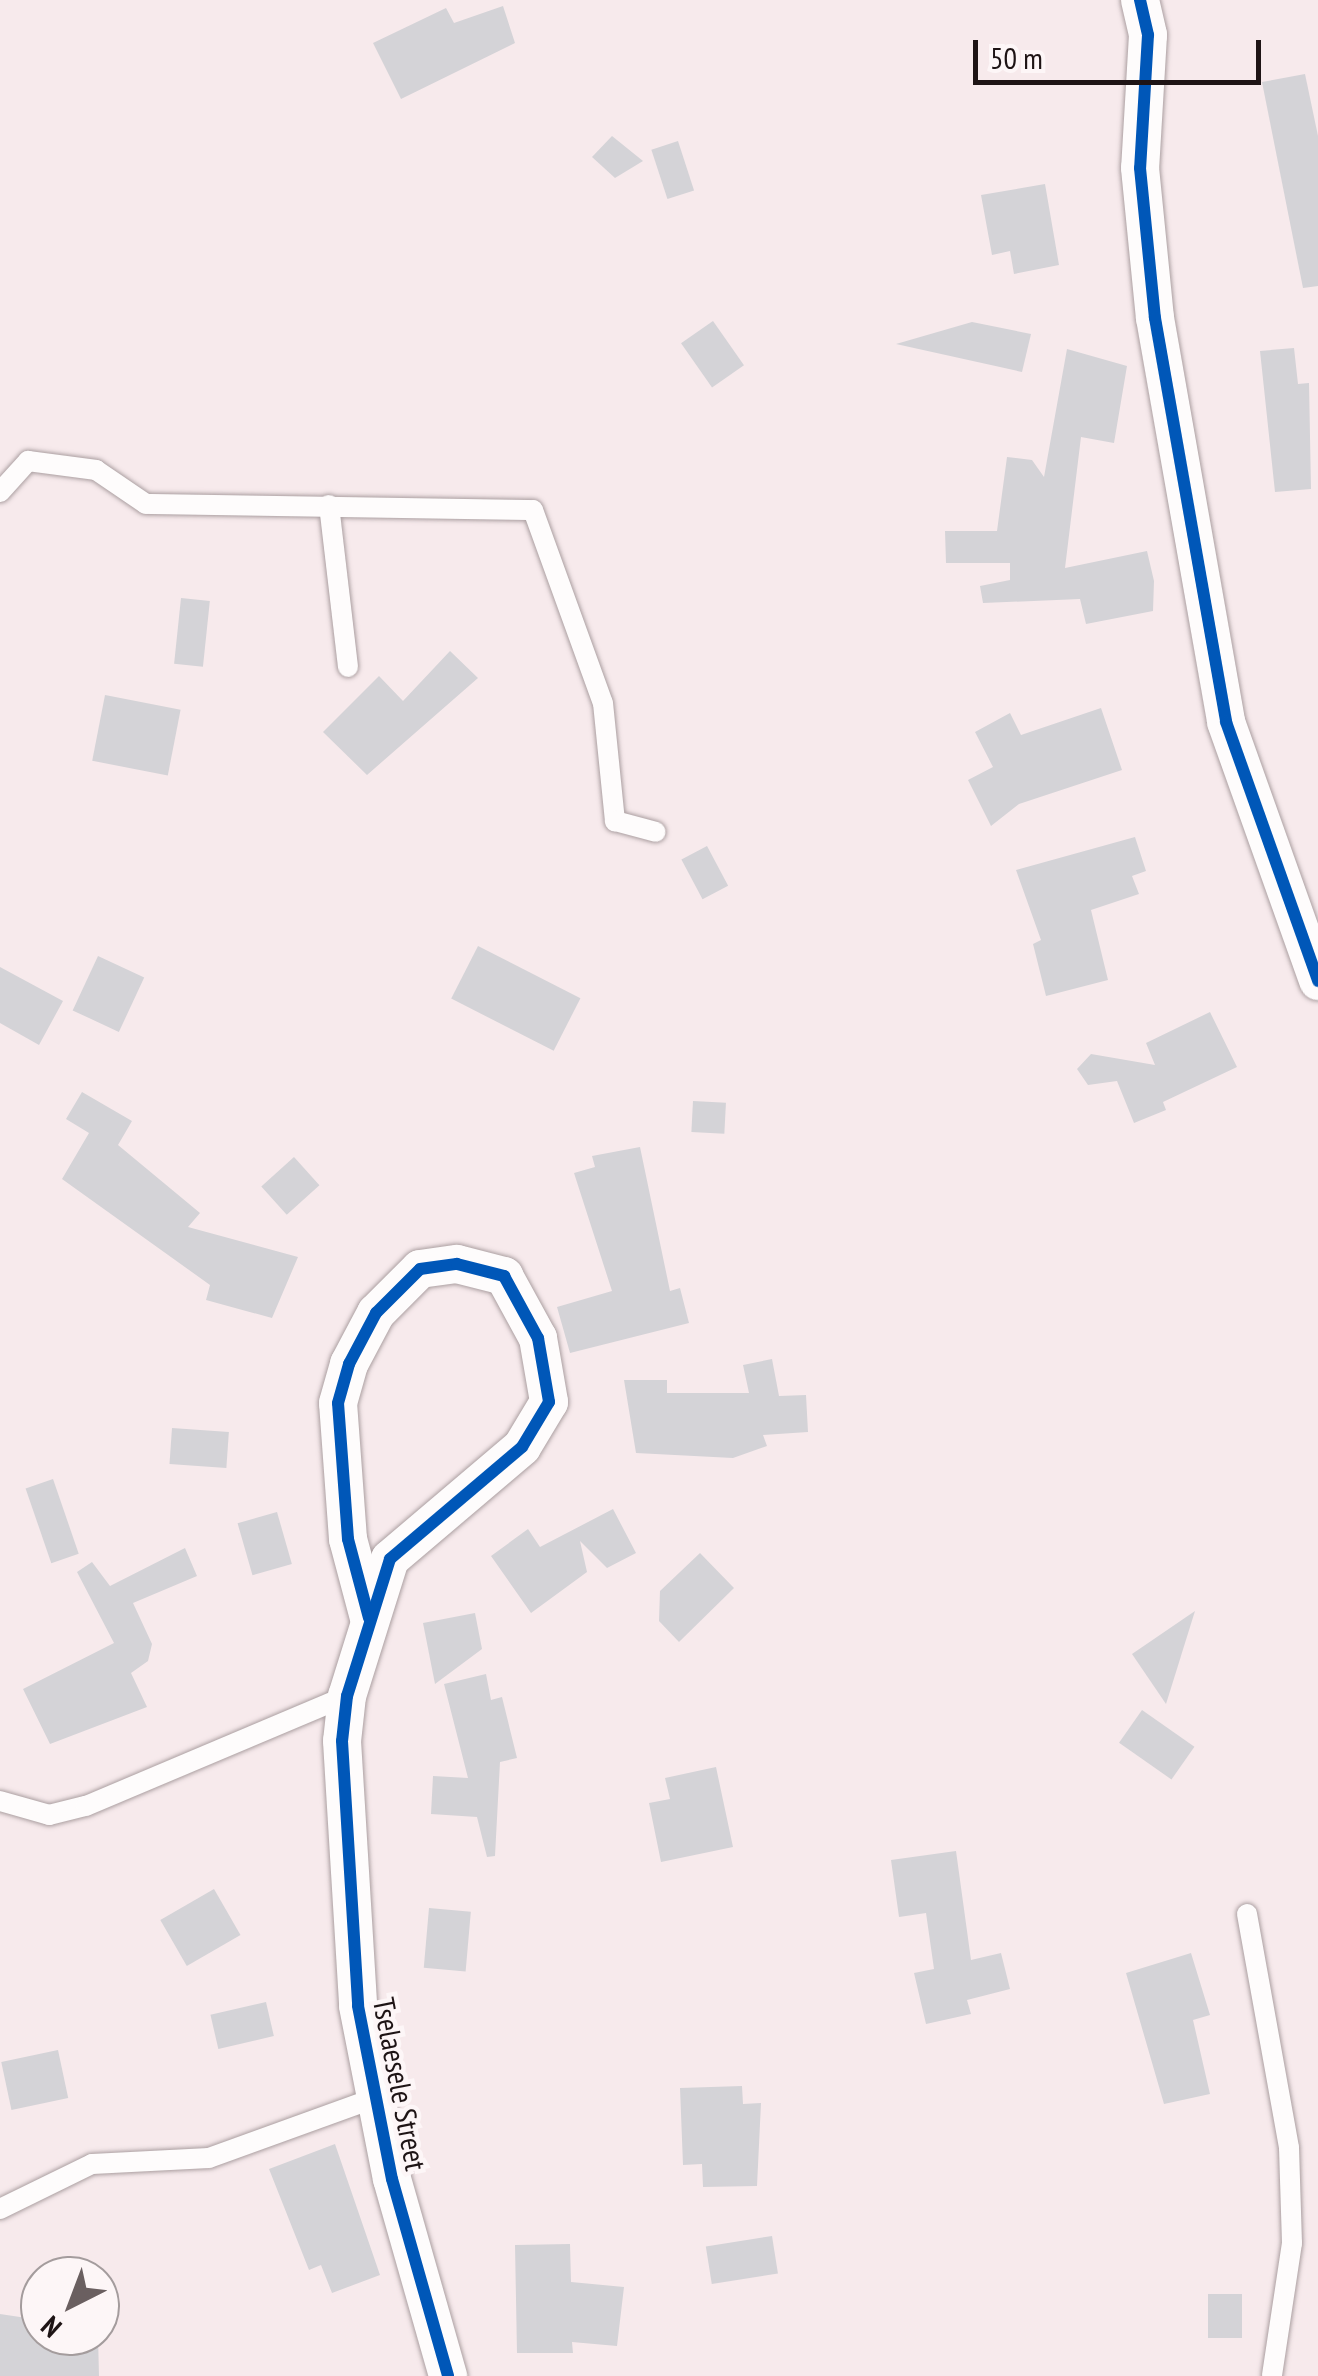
<!DOCTYPE html>
<style>
body{margin:0}
#map{position:relative;width:1318px;height:2376px;overflow:hidden;background:#f7eaec;font-family:"PT Sans Narrow",sans-serif}
div>[style]{position:absolute}
.building>*{inset:0;background:#d4d3d7;transform-origin:0 0}
.roads{filter:drop-shadow(0 0 2px #ab9fa1) drop-shadow(0 0 2px #ab9fa1)}
.service>*{height:20px;margin:-10px;padding:0 10px;transform-origin:10px;border-radius:10px;background:#fefcfc}
.minor>*{height:38px;margin:-19px;padding:0 19px;transform-origin:19px;border-radius:19px;background:#fefcfc}
.cycleway>*{height:12px;margin:-6px;padding:0 6px;transform-origin:6px;border-radius:6px;background:#0057b8}
span{translate:-50% -50%;white-space:nowrap;text-align:center;line-height:1.15;-webkit-text-stroke:9px #fdf6f7;paint-order:stroke}
.street-label{font-size:30px;color:#1e1415}
.north{position:absolute;left:20px;top:2256px;width:100px;height:100px;box-sizing:border-box;background:#fdf6f7;border:2px solid #a49c9d;border-radius:50%;rotate:222deg;font-size:28px;font-weight:700;line-height:40px;text-align:center;color:#1e1415}
.north::after{content:'';display:block;margin:auto;width:35px;height:45px;background:#6a5f60;clip-path:polygon(50% 0,100% 100%,50% 72%,0 100%)}
.scale{position:absolute;left:973px;top:40px;width:288px;height:45px;box-sizing:border-box;border:5px solid #1e1415;border-top:0;padding-left:12px;font-size:30px;line-height:35px;white-space:nowrap;color:#1e1415;-webkit-text-stroke:8px #fdf6f7;paint-order:stroke}
</style>
<div id="map">
<div class="building">
<i style="clip-path:polygon(503px 6px,515px 43px,401px 99px,373px 43px,446px 8px,454px 23px)"></i>
<i style="clip-path:polygon(1305px 74px,1318px 136px,1318px 286px,1303px 288px,1262px 82px)"></i>
<i style="clip-path:polygon(612px 136px,643px 161px,615px 178px,592px 157px)"></i>
<i style="left:678px;top:141px;width:52px;height:28px;rotate:72deg"></i>
<i style="clip-path:polygon(1045px 184px,1059px 265px,1014px 274px,1010px 251px,992px 255px,981px 195px)"></i>
<i style="left:713px;top:321px;width:54px;height:39px;rotate:55deg"></i>
<i style="clip-path:polygon(972px 322px,1031px 334px,1022px 372px,896px 344px)"></i>
<i style="clip-path:polygon(1294px 348px,1298px 384px,1309px 383px,1311px 489px,1275px 492px,1260px 351px)"></i>
<i style="clip-path:polygon(1067px 349px,1127px 366px,1114px 443px,1081px 437px,1065px 568px,1147px 551px,1154px 581px,1153px 611px,1086px 624px,1080px 599px,983px 603px,980px 586px,1010px 580px,1010px 563px,946px 563px,945px 531px,997px 531px,1007px 457px,1032px 460px,1044px 477px)"></i>
<i style="left:181px;top:598px;width:29px;height:66px;rotate:6deg"></i>
<i style="clip-path:polygon(450px 651px,478px 678px,367px 775px,323px 732px,379px 676px,403px 701px)"></i>
<i style="left:105px;top:695px;width:77px;height:67px;rotate:11deg"></i>
<i style="clip-path:polygon(1101px 708px,1122px 770px,1019px 804px,991px 826px,968px 780px,993px 767px,975px 732px,1010px 713px,1021px 735px)"></i>
<i style="clip-path:polygon(1135px 837px,1146px 871px,1132px 876px,1139px 894px,1091px 910px,1108px 980px,1046px 996px,1033px 944px,1041px 940px,1016px 870px)"></i>
<i style="left:707px;top:846px;width:45px;height:29px;rotate:62deg"></i>
<i style="left:478px;top:946px;width:115px;height:59px;rotate:27deg"></i>
<i style="left:98px;top:956px;width:51px;height:60px;rotate:25deg"></i>
<i style="clip-path:polygon(0 967px,63px 1001px,39px 1045px,0 1023px)"></i>
<i style="clip-path:polygon(1210px 1012px,1237px 1067px,1163px 1102px,1166px 1110px,1134px 1123px,1117px 1081px,1088px 1085px,1077px 1069px,1091px 1054px,1155px 1065px,1146px 1043px)"></i>
<i style="clip-path:polygon(82px 1092px,132px 1121px,118px 1145px,200px 1213px,188px 1227px,298px 1257px,272px 1318px,206px 1300px,210px 1285px,62px 1179px,89px 1133px,66px 1119px)"></i>
<i style="left:693px;top:1101px;width:33px;height:31px;rotate:3deg"></i>
<i style="clip-path:polygon(640px 1147px,670px 1291px,680px 1288px,689px 1323px,570px 1353px,557px 1307px,612px 1291px,574px 1173px,595px 1167px,592px 1156px)"></i>
<i style="left:294px;top:1157px;width:38px;height:44px;rotate:48deg"></i>
<i style="clip-path:polygon(772px 1359px,779px 1396px,806px 1395px,808px 1432px,763px 1435px,767px 1446px,733px 1458px,636px 1453px,624px 1380px,667px 1380px,667px 1393px,749px 1393px,743px 1365px)"></i>
<i style="left:172px;top:1428px;width:57px;height:36px;rotate:4deg"></i>
<i style="left:53px;top:1479px;width:79px;height:29px;rotate:71deg"></i>
<i style="clip-path:polygon(613px 1509px,636px 1553px,607px 1568px,580px 1541px,587px 1572px,531px 1613px,491px 1556px,528px 1529px,540px 1547px)"></i>
<i style="left:277px;top:1512px;width:54px;height:41px;rotate:74deg"></i>
<i style="clip-path:polygon(185px 1548px,197px 1576px,133px 1603px,152px 1644px,148px 1661px,131px 1673px,147px 1707px,50px 1744px,23px 1689px,114px 1643px,77px 1572px,92px 1562px,110px 1586px)"></i>
<i style="clip-path:polygon(700px 1553px,734px 1588px,679px 1642px,659px 1621px,660px 1591px)"></i>
<i style="clip-path:polygon(1195px 1611px,1166px 1704px,1132px 1654px)"></i>
<i style="clip-path:polygon(475px 1613px,482px 1649px,435px 1684px,423px 1623px)"></i>
<i style="clip-path:polygon(486px 1674px,491px 1700px,502px 1697px,517px 1758px,500px 1762px,495px 1856px,487px 1857px,477px 1817px,431px 1814px,433px 1776px,468px 1778px,444px 1684px)"></i>
<i style="left:1142px;top:1710px;width:64px;height:40px;rotate:35deg"></i>
<i style="clip-path:polygon(716px 1767px,733px 1847px,661px 1862px,649px 1803px,670px 1799px,665px 1778px)"></i>
<i style="clip-path:polygon(956px 1851px,971px 1960px,1001px 1953px,1010px 1989px,967px 2000px,971px 2014px,926px 2024px,914px 1973px,934px 1969px,926px 1913px,899px 1917px,891px 1860px)"></i>
<i style="left:214px;top:1889px;width:53px;height:62px;rotate:60deg"></i>
<i style="left:429px;top:1908px;width:42px;height:60px;rotate:5deg"></i>
<i style="clip-path:polygon(1191px 1953px,1210px 2015px,1193px 2020px,1210px 2094px,1164px 2104px,1126px 1973px)"></i>
<i style="left:266px;top:2002px;width:35px;height:57px;rotate:77deg"></i>
<i style="left:58px;top:2050px;width:49px;height:58px;rotate:78deg"></i>
<i style="clip-path:polygon(742px 2086px,743px 2104px,761px 2103px,757px 2186px,703px 2187px,702px 2164px,683px 2165px,680px 2088px)"></i>
<i style="clip-path:polygon(335px 2144px,380px 2275px,332px 2293px,321px 2265px,309px 2270px,269px 2169px)"></i>
<i style="left:772px;top:2236px;width:38px;height:67px;rotate:81deg"></i>
<i style="clip-path:polygon(570px 2244px,571px 2282px,624px 2287px,617px 2346px,572px 2342px,573px 2353px,517px 2353px,515px 2245px)"></i>
<i style="left:1208px;top:2294px;width:34px;height:44px"></i>
<i style="clip-path:polygon(0 2314px,40px 2320px,40px 2336px,98px 2336px,99px 2376px,0 2376px)"></i>
</div>
<div class="roads">
<div class="service">
<i style="left:0;top:492px;width:42px;rotate:-47.9deg"></i>
<i style="left:28px;top:461px;width:69px;rotate:7.5deg"></i>
<i style="left:96px;top:470px;width:60px;rotate:34.2deg"></i>
<i style="left:146px;top:504px;width:387px;rotate:0.9deg"></i>
<i style="left:533px;top:510px;width:205px;rotate:70.1deg"></i>
<i style="left:603px;top:703px;width:119px;rotate:84.2deg"></i>
<i style="left:615px;top:821px;width:42px;rotate:15deg"></i>
<i style="left:329px;top:505px;width:163px;rotate:83.3deg"></i>
<i style="left:0;top:1801px;width:51px;rotate:15.9deg"></i>
<i style="left:49px;top:1815px;width:38px;rotate:-14deg"></i>
<i style="left:86px;top:1806px;width:283px;rotate:-22.9deg"></i>
<i style="left:1247px;top:1914px;width:238px;rotate:79.8deg"></i>
<i style="left:1289px;top:2148px;width:95px;rotate:88.2deg"></i>
<i style="left:1292px;top:2243px;width:134px;rotate:98.6deg"></i>
<i style="left:0;top:2209px;width:102px;rotate:-26.1deg"></i>
<i style="left:92px;top:2164px;width:117px;rotate:-2.9deg"></i>
<i style="left:209px;top:2158px;width:177px;rotate:-19.9deg"></i>
</div>
<div class="minor">
<i style="left:1140px;top:0;width:36px;rotate:77deg"></i>
<i style="left:1148px;top:35px;width:133px;rotate:93.4deg"></i>
<i style="left:1140px;top:168px;width:151px;rotate:84.3deg"></i>
<i style="left:1155px;top:318px;width:410px;rotate:80deg"></i>
<i style="left:1226px;top:722px;width:275px;rotate:70.4deg"></i>
<i style="left:369px;top:1618px;width:82px;rotate:-104.9deg"></i>
<i style="left:348px;top:1539px;width:136px;rotate:-94.2deg"></i>
<i style="left:338px;top:1403px;width:41px;rotate:-74.2deg"></i>
<i style="left:349px;top:1364px;width:58px;rotate:-62.1deg"></i>
<i style="left:376px;top:1313px;width:62px;rotate:-45deg"></i>
<i style="left:420px;top:1269px;width:37px;rotate:-8deg"></i>
<i style="left:457px;top:1264px;width:49px;rotate:14.3deg"></i>
<i style="left:504px;top:1276px;width:71px;rotate:61.3deg"></i>
<i style="left:538px;top:1338px;width:65px;rotate:80.2deg"></i>
<i style="left:549px;top:1402px;width:52px;rotate:121deg"></i>
<i style="left:522px;top:1447px;width:173px;rotate:139.7deg"></i>
<i style="left:390px;top:1559px;width:144px;rotate:107.4deg"></i>
<i style="left:347px;top:1696px;width:45px;rotate:96.3deg"></i>
<i style="left:342px;top:1741px;width:265px;rotate:86.5deg"></i>
<i style="left:358px;top:2006px;width:176px;rotate:78.9deg"></i>
<i style="left:392px;top:2179px;width:205px;rotate:74.1deg"></i>
</div>
</div>
<div class="cycleway">
<i style="left:1140px;top:0;width:36px;rotate:77deg"></i>
<i style="left:1148px;top:35px;width:133px;rotate:93.4deg"></i>
<i style="left:1140px;top:168px;width:151px;rotate:84.3deg"></i>
<i style="left:1155px;top:318px;width:410px;rotate:80deg"></i>
<i style="left:1226px;top:722px;width:275px;rotate:70.4deg"></i>
<i style="left:369px;top:1618px;width:82px;rotate:-104.9deg"></i>
<i style="left:348px;top:1539px;width:136px;rotate:-94.2deg"></i>
<i style="left:338px;top:1403px;width:41px;rotate:-74.2deg"></i>
<i style="left:349px;top:1364px;width:58px;rotate:-62.1deg"></i>
<i style="left:376px;top:1313px;width:62px;rotate:-45deg"></i>
<i style="left:420px;top:1269px;width:37px;rotate:-8deg"></i>
<i style="left:457px;top:1264px;width:49px;rotate:14.3deg"></i>
<i style="left:504px;top:1276px;width:71px;rotate:61.3deg"></i>
<i style="left:538px;top:1338px;width:65px;rotate:80.2deg"></i>
<i style="left:549px;top:1402px;width:52px;rotate:121deg"></i>
<i style="left:522px;top:1447px;width:173px;rotate:139.7deg"></i>
<i style="left:390px;top:1559px;width:144px;rotate:107.4deg"></i>
<i style="left:347px;top:1696px;width:45px;rotate:96.3deg"></i>
<i style="left:342px;top:1741px;width:265px;rotate:86.5deg"></i>
<i style="left:358px;top:2006px;width:176px;rotate:78.9deg"></i>
<i style="left:392px;top:2179px;width:205px;rotate:74.1deg"></i>
</div>
<div class="street-label">
<span style="left:400px;top:2084px;rotate:79deg">Tselaesele Street</span>
</div>
<div class="north">N</div>
<div class="scale">50 m</div>
</div>
